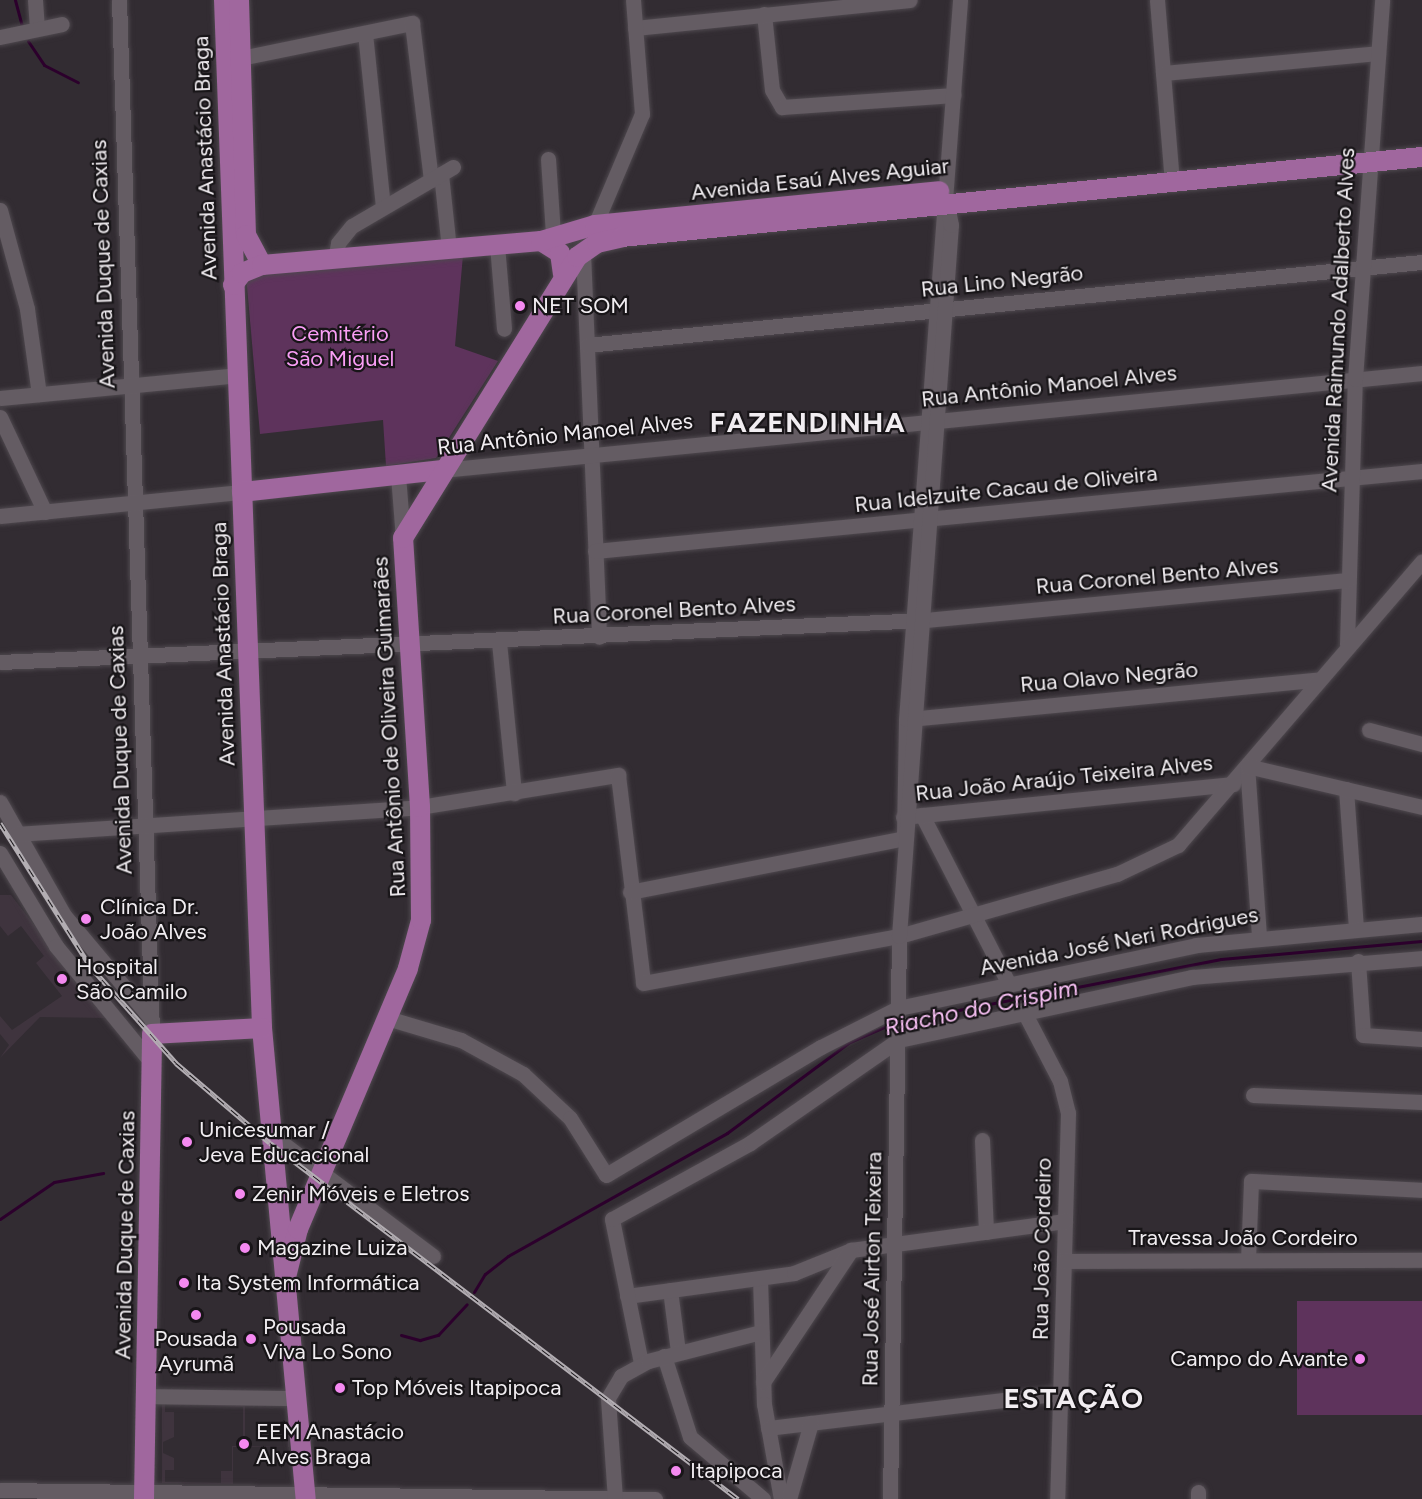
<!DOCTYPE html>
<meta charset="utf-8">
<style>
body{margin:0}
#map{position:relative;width:1422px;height:1499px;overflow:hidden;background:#322c32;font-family:Figtree,sans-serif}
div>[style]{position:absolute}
.built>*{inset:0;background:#3f343e}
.green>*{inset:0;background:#5e335c;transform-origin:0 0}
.stream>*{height:3px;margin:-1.5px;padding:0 1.5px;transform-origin:1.5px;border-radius:1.5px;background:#2c002c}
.roads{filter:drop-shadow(0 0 2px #4e484e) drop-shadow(0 0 2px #4e484e)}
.minor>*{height:15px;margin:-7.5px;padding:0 7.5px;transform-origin:7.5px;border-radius:7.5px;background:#645c63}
.major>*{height:20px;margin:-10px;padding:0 10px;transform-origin:10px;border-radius:10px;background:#a0679e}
.rail>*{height:5px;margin-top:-2.5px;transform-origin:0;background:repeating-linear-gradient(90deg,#181518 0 9px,#b3aeb3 0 18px);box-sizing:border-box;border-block:2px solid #b3aeb3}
.dots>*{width:16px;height:16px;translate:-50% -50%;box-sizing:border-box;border:3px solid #181518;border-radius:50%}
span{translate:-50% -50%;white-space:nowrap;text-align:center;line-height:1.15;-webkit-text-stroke:4.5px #181518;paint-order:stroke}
.street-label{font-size:22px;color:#f1edf1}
.poi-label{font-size:22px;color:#f1edf1}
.left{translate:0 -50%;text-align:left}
.right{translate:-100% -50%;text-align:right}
.park-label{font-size:22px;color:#fa9ef6}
.water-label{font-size:24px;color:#f8c0f4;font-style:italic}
.district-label{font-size:28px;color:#f1edf1;font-weight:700;letter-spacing:1.5px}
</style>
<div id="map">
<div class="built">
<i style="clip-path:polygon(0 895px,11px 895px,106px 1018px,40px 1017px,0 1058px,9px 1045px,0 1034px,0 1016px,12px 1030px,62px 996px,36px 963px,44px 956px,21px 926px,8px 936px,0 926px)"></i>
<i style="clip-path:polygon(evenodd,162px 1403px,289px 1405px,289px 1447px,233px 1447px,233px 1484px,162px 1483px,162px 1403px,165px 1404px,243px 1407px,243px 1446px,232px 1446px,232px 1471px,221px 1471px,221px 1483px,165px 1482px,165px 1470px,174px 1470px,174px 1458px,163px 1453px,163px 1442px,174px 1437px,174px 1412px,165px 1412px,165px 1404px,162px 1403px,245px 1406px,288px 1406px,288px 1447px,245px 1446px,245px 1406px)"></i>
</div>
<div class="green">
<i style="clip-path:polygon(463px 255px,455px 346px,498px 361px,436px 458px,386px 466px,383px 420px,260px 434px,246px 275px)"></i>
<i style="left:1422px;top:1301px;width:114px;height:125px;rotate:90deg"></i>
</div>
<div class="stream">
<i style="left:15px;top:0;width:27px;rotate:75deg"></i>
<i style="left:28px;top:41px;width:29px;rotate:56deg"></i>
<i style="left:44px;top:65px;width:38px;rotate:27deg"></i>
<i style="left:902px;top:1021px;width:325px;rotate:-11deg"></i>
<i style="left:1221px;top:959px;width:202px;rotate:-5.1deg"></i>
<i style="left:0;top:1219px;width:65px;rotate:-34.4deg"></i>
<i style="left:54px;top:1182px;width:50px;rotate:-10.4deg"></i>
<i style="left:474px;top:1292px;width:21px;rotate:-59deg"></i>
<i style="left:485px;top:1274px;width:29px;rotate:-38deg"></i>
<i style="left:508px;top:1256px;width:251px;rotate:-29.3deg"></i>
<i style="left:727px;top:1133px;width:151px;rotate:-36.6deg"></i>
<i style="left:848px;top:1043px;width:49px;rotate:-24deg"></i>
<i style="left:401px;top:1335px;width:20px;rotate:15deg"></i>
<i style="left:420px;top:1340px;width:19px;rotate:-16deg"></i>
<i style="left:438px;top:1335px;width:42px;rotate:-46.9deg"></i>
</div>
<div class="roads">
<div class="minor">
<i style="left:35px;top:0;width:29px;rotate:86deg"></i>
<i style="left:119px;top:0;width:1035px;rotate:88.17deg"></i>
<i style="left:1157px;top:0;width:183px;rotate:85.3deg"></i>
<i style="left:764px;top:14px;width:76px;rotate:84deg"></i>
<i style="left:772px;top:90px;width:20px;rotate:60deg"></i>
<i style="left:782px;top:107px;width:172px;rotate:-4deg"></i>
<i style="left:635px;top:28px;width:276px;rotate:-5.8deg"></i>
<i style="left:365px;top:33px;width:175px;rotate:84.1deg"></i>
<i style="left:0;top:37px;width:63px;rotate:-11.8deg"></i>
<i style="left:231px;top:60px;width:185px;rotate:-11.6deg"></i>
<i style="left:412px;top:23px;width:158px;rotate:83.1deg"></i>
<i style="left:1163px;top:73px;width:216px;rotate:-5.3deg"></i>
<i style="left:548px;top:159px;width:76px;rotate:86.2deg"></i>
<i style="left:441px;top:174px;width:75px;rotate:83.9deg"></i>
<i style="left:0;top:210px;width:103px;rotate:74.7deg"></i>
<i style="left:27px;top:309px;width:86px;rotate:82deg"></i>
<i style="left:595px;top:225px;width:121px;rotate:-67.1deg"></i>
<i style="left:642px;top:114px;width:114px;rotate:-94.5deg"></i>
<i style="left:497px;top:245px;width:84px;rotate:85.2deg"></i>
<i style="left:583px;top:252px;width:385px;rotate:87.6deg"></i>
<i style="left:335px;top:259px;width:16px;rotate:-79deg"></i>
<i style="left:338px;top:243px;width:22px;rotate:-51deg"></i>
<i style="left:352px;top:226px;width:117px;rotate:-30.3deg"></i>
<i style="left:587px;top:345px;width:839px;rotate:-5.68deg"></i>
<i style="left:0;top:398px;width:238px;rotate:-5.5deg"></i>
<i style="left:0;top:417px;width:105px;rotate:64.7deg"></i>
<i style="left:442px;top:470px;width:985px;rotate:-5.65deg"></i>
<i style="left:398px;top:475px;width:63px;rotate:85.5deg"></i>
<i style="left:0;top:516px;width:243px;rotate:-5.7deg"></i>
<i style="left:595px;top:551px;width:831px;rotate:-5.53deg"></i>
<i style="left:499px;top:642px;width:152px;rotate:84.3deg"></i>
<i style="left:1347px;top:644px;width:265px;rotate:-88.3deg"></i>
<i style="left:1355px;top:379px;width:380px;rotate:-85.9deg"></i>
<i style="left:0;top:662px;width:926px;rotate:-2.6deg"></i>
<i style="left:925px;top:620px;width:425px;rotate:-5.4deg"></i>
<i style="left:909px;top:719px;width:409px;rotate:-5.5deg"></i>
<i style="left:1369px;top:730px;width:55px;rotate:14.8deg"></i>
<i style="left:1346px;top:789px;width:140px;rotate:85.9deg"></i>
<i style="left:0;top:802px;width:130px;rotate:60.5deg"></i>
<i style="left:64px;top:915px;width:137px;rotate:50deg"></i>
<i style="left:922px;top:815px;width:190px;rotate:62.8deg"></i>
<i style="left:903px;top:817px;width:332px;rotate:-5.7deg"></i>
<i style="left:16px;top:834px;width:405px;rotate:-3.8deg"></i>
<i style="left:420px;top:807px;width:201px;rotate:-9.2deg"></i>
<i style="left:618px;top:775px;width:209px;rotate:83.1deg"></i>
<i style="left:643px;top:983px;width:260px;rotate:-10.4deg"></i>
<i style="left:899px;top:936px;width:227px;rotate:-15.9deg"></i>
<i style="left:1117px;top:874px;width:68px;rotate:-25.4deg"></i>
<i style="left:1178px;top:845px;width:374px;rotate:-49.3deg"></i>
<i style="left:904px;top:835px;width:116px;rotate:-89deg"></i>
<i style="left:906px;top:719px;width:721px;rotate:-85.7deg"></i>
<i style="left:0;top:853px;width:109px;rotate:58.9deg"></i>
<i style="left:56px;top:946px;width:150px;rotate:50.7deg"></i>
<i style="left:630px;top:892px;width:280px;rotate:-11.1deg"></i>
<i style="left:1259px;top:936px;width:170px;rotate:-94deg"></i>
<i style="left:1247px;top:766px;width:180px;rotate:13.2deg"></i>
<i style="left:1358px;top:961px;width:74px;rotate:86.1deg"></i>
<i style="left:1363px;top:1035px;width:59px;rotate:3.9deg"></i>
<i style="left:1023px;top:1010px;width:80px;rotate:62.5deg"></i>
<i style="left:1060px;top:1081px;width:33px;rotate:76deg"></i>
<i style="left:1068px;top:1113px;width:386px;rotate:91.6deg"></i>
<i style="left:387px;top:1018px;width:77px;rotate:16.6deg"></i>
<i style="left:461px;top:1040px;width:71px;rotate:28.7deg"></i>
<i style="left:523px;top:1074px;width:64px;rotate:43.1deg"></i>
<i style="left:570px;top:1118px;width:67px;rotate:57.7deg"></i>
<i style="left:606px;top:1175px;width:250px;rotate:-30.8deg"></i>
<i style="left:821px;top:1047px;width:86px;rotate:-26.9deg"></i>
<i style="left:898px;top:1008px;width:305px;rotate:-11.9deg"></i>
<i style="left:1196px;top:945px;width:227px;rotate:-5.3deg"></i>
<i style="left:1253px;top:1095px;width:169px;rotate:2.4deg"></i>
<i style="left:269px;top:1133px;width:205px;rotate:36.9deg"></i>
<i style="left:982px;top:1140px;width:92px;rotate:87.5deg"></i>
<i style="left:1248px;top:1260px;width:79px;rotate:-87.8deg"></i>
<i style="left:1251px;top:1181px;width:171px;rotate:3deg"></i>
<i style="left:1064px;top:1261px;width:358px;rotate:-0.2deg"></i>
<i style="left:760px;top:1278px;width:126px;rotate:88.2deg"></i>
<i style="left:764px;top:1404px;width:97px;rotate:79.9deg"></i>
<i style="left:670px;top:1290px;width:63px;rotate:82.6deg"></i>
<i style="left:627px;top:1296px;width:169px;rotate:-7.8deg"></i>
<i style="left:794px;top:1273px;width:61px;rotate:-22deg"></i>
<i style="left:851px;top:1250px;width:216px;rotate:-7.7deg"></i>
<i style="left:664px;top:1356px;width:85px;rotate:72.2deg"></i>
<i style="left:690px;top:1437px;width:96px;rotate:40.3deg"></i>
<i style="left:641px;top:1363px;width:147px;rotate:-101.4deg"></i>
<i style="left:612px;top:1219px;width:158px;rotate:-28.8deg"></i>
<i style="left:750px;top:1143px;width:180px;rotate:-34.8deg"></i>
<i style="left:898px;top:1040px;width:301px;rotate:-12.1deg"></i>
<i style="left:1192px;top:977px;width:231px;rotate:-4.7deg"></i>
<i style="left:763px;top:1382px;width:159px;rotate:-56.3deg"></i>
<i style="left:146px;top:1396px;width:151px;rotate:0.8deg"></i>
<i style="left:768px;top:1428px;width:295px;rotate:-6.8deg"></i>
<i style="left:0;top:1490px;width:655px;rotate:0.79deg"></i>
<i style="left:1198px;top:1492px;width:7px;rotate:90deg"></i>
<i style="left:615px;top:1499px;width:101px;rotate:-94deg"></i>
<i style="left:608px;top:1398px;width:26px;rotate:-59deg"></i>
<i style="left:621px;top:1376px;width:31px;rotate:-29deg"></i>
<i style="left:648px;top:1361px;width:117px;rotate:-14.4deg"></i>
<i style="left:789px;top:1499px;width:79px;rotate:-73.9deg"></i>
<i style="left:890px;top:1499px;width:563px;rotate:-89.08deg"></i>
<i style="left:899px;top:936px;width:713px;rotate:-85.82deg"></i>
<i style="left:951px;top:225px;width:21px;rotate:-101deg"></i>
</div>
<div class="major">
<i style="left:224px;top:0;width:1029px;rotate:87.88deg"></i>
<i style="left:262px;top:1028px;width:473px;rotate:84.7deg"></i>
<i style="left:239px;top:0;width:235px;rotate:88.3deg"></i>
<i style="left:246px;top:235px;width:34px;rotate:62deg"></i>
<i style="left:541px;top:241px;width:22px;rotate:32deg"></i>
<i style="left:560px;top:253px;width:21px;rotate:82deg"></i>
<i style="left:233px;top:285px;width:15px;rotate:-53deg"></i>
<i style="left:242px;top:273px;width:22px;rotate:-22deg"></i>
<i style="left:262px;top:265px;width:280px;rotate:-4.9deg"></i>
<i style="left:541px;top:241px;width:56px;rotate:-16.5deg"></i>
<i style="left:595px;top:225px;width:346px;rotate:-5.6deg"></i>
<i style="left:242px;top:492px;width:201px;rotate:-6.3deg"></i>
<i style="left:284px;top:1285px;width:58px;rotate:-76deg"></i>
<i style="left:298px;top:1229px;width:283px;rotate:-67.1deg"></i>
<i style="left:408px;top:968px;width:50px;rotate:-74.8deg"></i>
<i style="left:421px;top:920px;width:113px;rotate:-90.5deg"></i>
<i style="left:420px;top:807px;width:270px;rotate:-93.6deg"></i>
<i style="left:403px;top:538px;width:331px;rotate:-58.2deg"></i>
<i style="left:577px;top:257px;width:24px;rotate:-35deg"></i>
<i style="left:597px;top:243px;width:26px;rotate:-13deg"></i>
<i style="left:622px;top:237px;width:804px;rotate:-5.71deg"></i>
<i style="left:144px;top:1499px;width:465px;rotate:-89deg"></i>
<i style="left:152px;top:1034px;width:110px;rotate:-3.1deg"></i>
</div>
</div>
<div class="rail">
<i style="left:0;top:823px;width:169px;rotate:57.8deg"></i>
<i style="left:90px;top:966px;width:130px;rotate:48.4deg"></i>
<i style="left:176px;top:1063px;width:123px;rotate:40.4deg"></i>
<i style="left:270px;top:1143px;width:588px;rotate:37.26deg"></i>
</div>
<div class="dots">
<i style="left:520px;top:306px;background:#f489f0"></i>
<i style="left:86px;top:919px;background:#f489f0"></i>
<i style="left:62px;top:979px;background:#f489f0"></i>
<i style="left:187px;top:1142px;background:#f489f0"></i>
<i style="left:240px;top:1194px;background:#f489f0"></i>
<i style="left:245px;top:1248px;background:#f489f0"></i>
<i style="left:184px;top:1283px;background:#f489f0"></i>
<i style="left:196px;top:1315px;background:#f489f0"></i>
<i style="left:251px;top:1339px;background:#f489f0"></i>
<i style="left:1360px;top:1359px;background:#f489f0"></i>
<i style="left:340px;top:1388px;background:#f489f0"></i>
<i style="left:244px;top:1444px;background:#f489f0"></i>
<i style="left:676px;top:1471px;background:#f489f0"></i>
</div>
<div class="street-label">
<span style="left:205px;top:158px;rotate:-92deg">Avenida Anastácio Braga</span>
<span style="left:820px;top:179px;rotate:-6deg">Avenida Esaú Alves Aguiar</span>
<span style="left:103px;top:264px;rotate:-92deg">Avenida Duque de Caxias</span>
<span style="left:1002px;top:281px;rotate:-6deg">Rua Lino Negrão</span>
<span style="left:1338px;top:320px;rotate:-87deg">Avenida Raimundo Adalberto Alves</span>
<span style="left:1049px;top:386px;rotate:-6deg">Rua Antônio Manoel Alves</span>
<span style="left:565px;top:434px;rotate:-6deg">Rua Antônio Manoel Alves</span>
<span style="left:1006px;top:489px;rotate:-6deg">Rua Idelzuite Cacau de Oliveira</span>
<span style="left:1157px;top:576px;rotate:-5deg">Rua Coronel Bento Alves</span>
<span style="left:674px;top:610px;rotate:-3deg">Rua Coronel Bento Alves</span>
<span style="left:223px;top:644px;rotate:-92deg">Avenida Anastácio Braga</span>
<span style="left:1109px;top:677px;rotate:-5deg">Rua Olavo Negrão</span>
<span style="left:389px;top:727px;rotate:-93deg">Rua Antônio de Oliveira Guimarães</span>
<span style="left:120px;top:750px;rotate:-92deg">Avenida Duque de Caxias</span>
<span style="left:1064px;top:778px;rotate:-6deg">Rua João Araújo Teixeira Alves</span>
<span style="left:1119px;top:941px;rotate:-11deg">Avenida José Neri Rodrigues</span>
<span style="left:125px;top:1235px;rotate:-89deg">Avenida Duque de Caxias</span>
<span style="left:1243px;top:1238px">Travessa João Cordeiro</span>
<span style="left:1042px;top:1249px;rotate:-89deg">Rua João Cordeiro</span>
<span style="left:872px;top:1269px;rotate:-89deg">Rua José Airton Teixeira</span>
</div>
<div class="poi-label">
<span class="left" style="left:532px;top:306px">NET SOM</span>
<span class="left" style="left:100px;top:919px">Clínica Dr.<br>João Alves</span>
<span class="left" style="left:76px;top:979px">Hospital<br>São Camilo</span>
<span class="left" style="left:199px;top:1142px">Unicesumar /<br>Jeva Educacional</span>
<span class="left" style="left:252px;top:1194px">Zenir Móveis e Eletros</span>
<span class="left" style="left:257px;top:1248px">Magazine Luiza</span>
<span class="left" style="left:196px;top:1283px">Ita System Informática</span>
<span class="left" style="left:263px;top:1339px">Pousada<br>Viva Lo Sono</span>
<span style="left:196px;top:1351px">Pousada<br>Ayrumã</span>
<span class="right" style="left:1348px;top:1359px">Campo do Avante</span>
<span class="left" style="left:352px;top:1388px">Top Móveis Itapipoca</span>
<span class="left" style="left:256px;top:1444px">EEM Anastácio<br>Alves Braga</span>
<span class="left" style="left:690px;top:1471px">Itapipoca</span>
</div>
<div class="park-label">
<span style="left:340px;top:346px">Cemitério<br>São Miguel</span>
</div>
<div class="water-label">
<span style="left:981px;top:1007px;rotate:-12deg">Riacho do Crispim</span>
</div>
<div class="district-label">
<span style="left:808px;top:422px">FAZENDINHA</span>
<span style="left:1074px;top:1398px">ESTAÇÃO</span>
</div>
</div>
